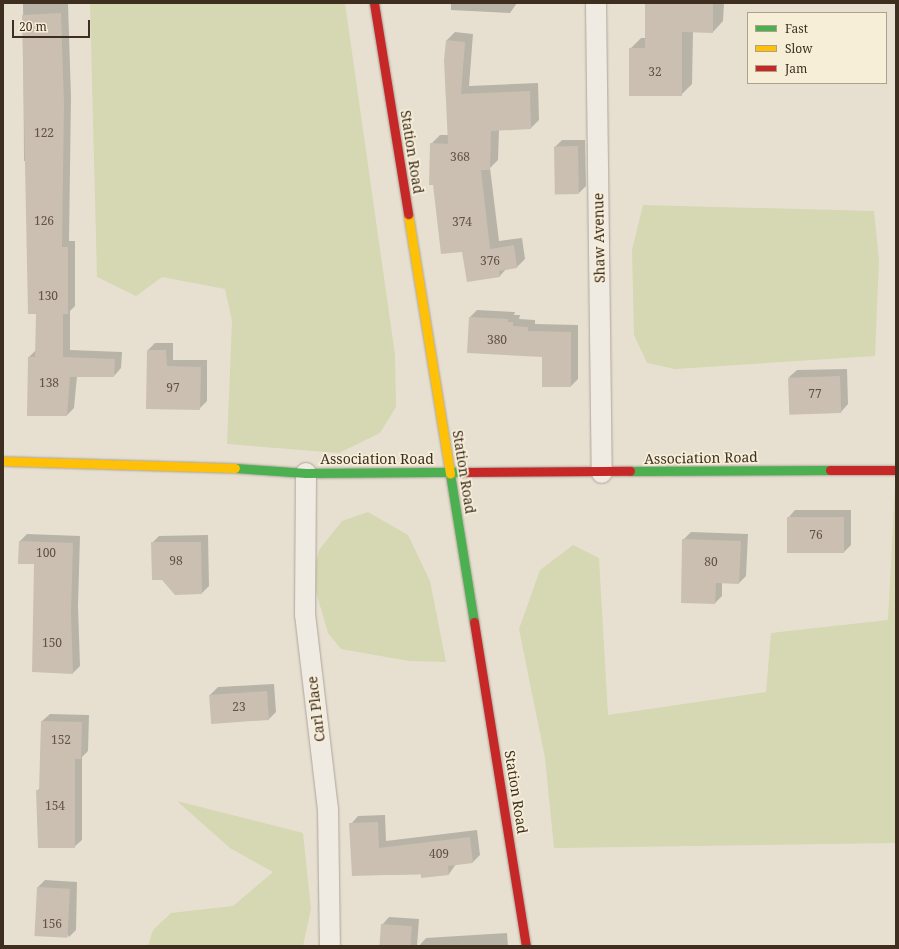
<!DOCTYPE html>
<style>
body{margin:0}
#map{position:relative;width:899px;height:949px;overflow:hidden;background:#e7e0d1;font-family:"Noto Serif",serif}
div>[style]{position:absolute}
.green>*{inset:0;background:#d6d7b3}
.shadow>*{inset:0;background:#0003}
.building>*{inset:0;background:#cbbfb2;transform-origin:0 0}
.roads{filter:drop-shadow(0 0 1px #ada599) drop-shadow(0 0 1px #ada599)}
.street>*{height:20px;margin:-10px;padding:0 10px;transform-origin:10px;border-radius:10px;background:#efebe3}
.fast>*{height:9px;margin:-4.5px;padding:0 4.5px;transform-origin:4.5px;border-radius:4.5px;background:#4caf50}
.slow>*{height:9px;margin:-4.5px;padding:0 4.5px;transform-origin:4.5px;border-radius:4.5px;background:#ffc107}
.jam>*{height:9px;margin:-4.5px;padding:0 4.5px;transform-origin:4.5px;border-radius:4.5px;background:#c62828}
span{translate:-50% -50%;white-space:nowrap;text-align:center;line-height:1.15;-webkit-text-stroke:3.5px #f7eed8;paint-order:stroke}
.number-label{font-size:12px;color:#605244}
.number-label span{-webkit-text-stroke-width:0}
.street-label{font-size:14px;color:#3d2e20}
.frame{position:absolute;inset:0;border:4px solid #3d2e20;pointer-events:none}
.legend{position:absolute;left:747px;top:12px;width:140px;height:72px;box-sizing:border-box;background:#f7eed8;border:1px solid #ada18e;margin:0;padding:5px 7px;list-style:none;font-size:12px;color:#3d2e20}
.legend li{display:flex;align-items:center;gap:8px;height:20px}
.legend b{width:20px;border:1px solid #ada18e}
.scale{position:absolute;left:12px;top:20px;width:78px;height:18px;box-sizing:border-box;border:2px solid #3d2e20;border-top:0;padding-left:5px;font-size:12px;line-height:14px;white-space:nowrap;color:#3d2e20;-webkit-text-stroke:3px #f7eed8;paint-order:stroke}
</style>
<div id="map">
<div class="green">
<i style="clip-path:polygon(90px 3px,345px 3px,395px 355px,396px 407px,380px 433px,339px 453px,227px 444px,232px 321px,225px 289px,162px 277px,136px 296px,97px 277px)"></i>
<i style="clip-path:polygon(643px 205px,874px 211px,879px 260px,875px 356px,675px 369px,647px 363px,634px 335px,632px 250px)"></i>
<i style="clip-path:polygon(895px 485px,896px 843px,554px 848px,545px 758px,519px 629px,540px 570px,573px 545px,599px 558px,608px 715px,766px 692px,771px 633px,888px 620px)"></i>
<i style="clip-path:polygon(368px 512px,408px 535px,430px 581px,446px 662px,409px 661px,341px 649px,328px 633px,312px 578px,319px 550px,342px 521px)"></i>
<i style="clip-path:polygon(177px 801px,303px 833px,311px 909px,303px 946px,148px 946px,153px 930px,171px 913px,233px 906px,273px 872px,230px 848px)"></i>
</div>
<div class="shadow">
<i style="clip-path:polygon(23px 3px,68px 3px,71px 97px,69px 241px,75px 241px,75px 306px,70px 311px,70px 350px,122px 352px,121px 368px,114px 376px,77px 376px,74px 408px,67px 415px,29px 357px,36px 350px,37px 313px,28px 161px,24px 161px)"></i>
<i style="clip-path:polygon(451px 3px,517px 3px,510px 13px,451px 10px)"></i>
<i style="clip-path:polygon(646px 3px,724px 3px,723px 21px,713px 32px,693px 32px,692px 84px,681px 95px,630px 49px,641px 38px,646px 38px)"></i>
<i style="clip-path:polygon(455px 32px,473px 34px,469px 86px,538px 83px,539px 120px,531px 128px,499px 130px,498px 160px,490px 168px,499px 241px,522px 238px,525px 259px,517px 267px,506px 269px,500px 276px,463px 251px,431px 144px,440px 135px,448px 135px,447px 40px)"></i>
<i style="clip-path:polygon(562px 140px,585px 140px,586px 186px,579px 193px,555px 147px)"></i>
<i style="clip-path:polygon(477px 310px,515px 312px,514px 315px,520px 315px,519px 319px,535px 320px,535px 324px,578px 325px,578px 379px,571px 386px,543px 356px,470px 317px)"></i>
<i style="clip-path:polygon(155px 343px,173px 343px,173px 360px,207px 360px,207px 401px,199px 409px,148px 350px)"></i>
<i style="clip-path:polygon(847px 369px,848px 404px,841px 412px,789px 377px,797px 370px)"></i>
<i style="clip-path:polygon(795px 510px,851px 510px,851px 545px,844px 552px,788px 518px)"></i>
<i style="clip-path:polygon(691px 532px,748px 534px,746px 576px,739px 583px,722px 582px,722px 596px,715px 603px,683px 540px)"></i>
<i style="clip-path:polygon(27px 534px,80px 536px,78px 606px,80px 666px,73px 673px,35px 563px,19px 563px,20px 541px)"></i>
<i style="clip-path:polygon(208px 535px,209px 586px,202px 593px,162px 579px,152px 543px,159px 536px)"></i>
<i style="clip-path:polygon(274px 684px,276px 712px,269px 719px,210px 695px,218px 687px)"></i>
<i style="clip-path:polygon(50px 714px,89px 715px,88px 751px,82px 757px,82px 840px,74px 847px,37px 791px,41px 787px,42px 721px)"></i>
<i style="clip-path:polygon(385px 815px,386px 841px,477px 830px,480px 855px,473px 862px,456px 864px,449px 874px,353px 875px,351px 824px,358px 816px)"></i>
<i style="clip-path:polygon(45px 880px,77px 882px,76px 930px,69px 937px,38px 887px)"></i>
<i style="clip-path:polygon(389px 917px,419px 919px,417px 946px,381px 946px,382px 925px)"></i>
<i style="clip-path:polygon(507px 933px,508px 946px,419px 946px,426px 938px)"></i>
</div>
<div class="building">
<i style="clip-path:polygon(645px 3px,713px 3px,713px 33px,682px 32px,682px 96px,629px 96px,629px 48px,645px 48px)"></i>
<i style="clip-path:polygon(61px 13px,64px 104px,62px 247px,68px 247px,68px 314px,63px 314px,63px 357px,115px 359px,114px 377px,70px 377px,67px 416px,27px 416px,28px 357px,35px 357px,36px 314px,28px 314px,22px 15px)"></i>
<i style="clip-path:polygon(446px 40px,465px 42px,461px 94px,530px 91px,531px 129px,491px 131px,490px 170px,481px 170px,490px 249px,514px 245px,517px 268px,499px 271px,500px 277px,467px 282px,462px 252px,441px 254px,433px 185px,429px 185px,430px 143px,448px 144px,444px 60px)"></i>
<i style="left:578px;top:146px;width:48px;height:24px;rotate:89deg"></i>
<i style="clip-path:polygon(469px 317px,508px 319px,508px 322px,513px 322px,513px 326px,528px 327px,528px 331px,571px 332px,571px 387px,542px 387px,542px 357px,467px 353px)"></i>
<i style="clip-path:polygon(147px 350px,166px 350px,167px 366px,201px 367px,200px 410px,146px 409px)"></i>
<i style="left:840px;top:376px;width:37px;height:52px;rotate:88deg"></i>
<i style="left:787px;top:517px;width:57px;height:36px"></i>
<i style="clip-path:polygon(682px 539px,741px 541px,739px 584px,716px 583px,715px 604px,681px 603px)"></i>
<i style="clip-path:polygon(19px 541px,73px 543px,71px 613px,73px 674px,32px 672px,34px 564px,18px 564px)"></i>
<i style="clip-path:polygon(151px 542px,201px 542px,202px 594px,175px 595px,162px 580px,152px 580px)"></i>
<i style="left:267px;top:691px;width:29px;height:58px;rotate:86deg"></i>
<i style="clip-path:polygon(41px 721px,82px 722px,81px 759px,75px 759px,75px 848px,38px 848px,36px 790px,39px 791px)"></i>
<i style="clip-path:polygon(378px 822px,379px 848px,470px 837px,473px 863px,448px 866px,449px 875px,421px 878px,421px 874px,352px 876px,349px 823px)"></i>
<i style="left:37px;top:887px;width:33px;height:49px;rotate:3deg"></i>
<i style="left:381px;top:924px;width:31px;height:22px;rotate:4deg"></i>
</div>
<div class="roads">
<div class="street">
<i style="left:596px;top:3px;width:470px;rotate:89.3deg"></i>
<i style="left:306px;top:473px;width:141px;rotate:90.4deg"></i>
<i style="left:305px;top:614px;width:196px;rotate:83.3deg"></i>
<i style="left:328px;top:809px;width:137px;rotate:89.2deg"></i>
</div>
<div class="fast">
<i style="left:235px;top:468px;width:71px;rotate:4deg"></i>
<i style="left:306px;top:473px;width:162px;rotate:-0.4deg"></i>
<i style="left:630px;top:471px;width:200px;rotate:-0.3deg"></i>
<i style="left:450px;top:474px;width:150px;rotate:80.8deg"></i>
</div>
<div class="slow">
<i style="left:408px;top:214px;width:263px;rotate:80.8deg"></i>
<i style="left:3px;top:461px;width:232px;rotate:1.7deg"></i>
</div>
<div class="jam">
<i style="left:374px;top:3px;width:214px;rotate:80.8deg"></i>
<i style="left:830px;top:470px;width:66px"></i>
<i style="left:468px;top:472px;width:162px;rotate:-0.4deg"></i>
<i style="left:474px;top:622px;width:328px;rotate:80.9deg"></i>
</div>
</div>
<div class="number-label">
<span style="left:655px;top:72px">32</span>
<span style="left:44px;top:133px">122</span>
<span style="left:460px;top:157px">368</span>
<span style="left:44px;top:221px">126</span>
<span style="left:462px;top:222px">374</span>
<span style="left:490px;top:261px">376</span>
<span style="left:48px;top:296px">130</span>
<span style="left:497px;top:340px">380</span>
<span style="left:49px;top:383px">138</span>
<span style="left:173px;top:388px">97</span>
<span style="left:815px;top:394px">77</span>
<span style="left:816px;top:535px">76</span>
<span style="left:46px;top:553px">100</span>
<span style="left:176px;top:561px">98</span>
<span style="left:711px;top:562px">80</span>
<span style="left:52px;top:643px">150</span>
<span style="left:239px;top:707px">23</span>
<span style="left:61px;top:740px">152</span>
<span style="left:55px;top:806px">154</span>
<span style="left:439px;top:854px">409</span>
<span style="left:52px;top:924px">156</span>
</div>
<div class="street-label">
<span style="left:412px;top:152px;rotate:81deg">Station Road</span>
<span style="left:599px;top:238px;rotate:-91deg">Shaw Avenue</span>
<span style="left:701px;top:458px;rotate:-1deg">Association Road</span>
<span style="left:377px;top:459px">Association Road</span>
<span style="left:464px;top:472px;rotate:81deg">Station Road</span>
<span style="left:316px;top:709px;rotate:-97deg">Carl Place</span>
<span style="left:516px;top:792px;rotate:81deg">Station Road</span>
</div>
<div class="frame"></div>
<ul class="legend">
<li><b style="height:5px;background:#4caf50"></b>Fast</li>
<li><b style="height:5px;background:#ffc107"></b>Slow</li>
<li><b style="height:5px;background:#c62828"></b>Jam</li>
</ul>
<div class="scale">20 m</div>
</div>
